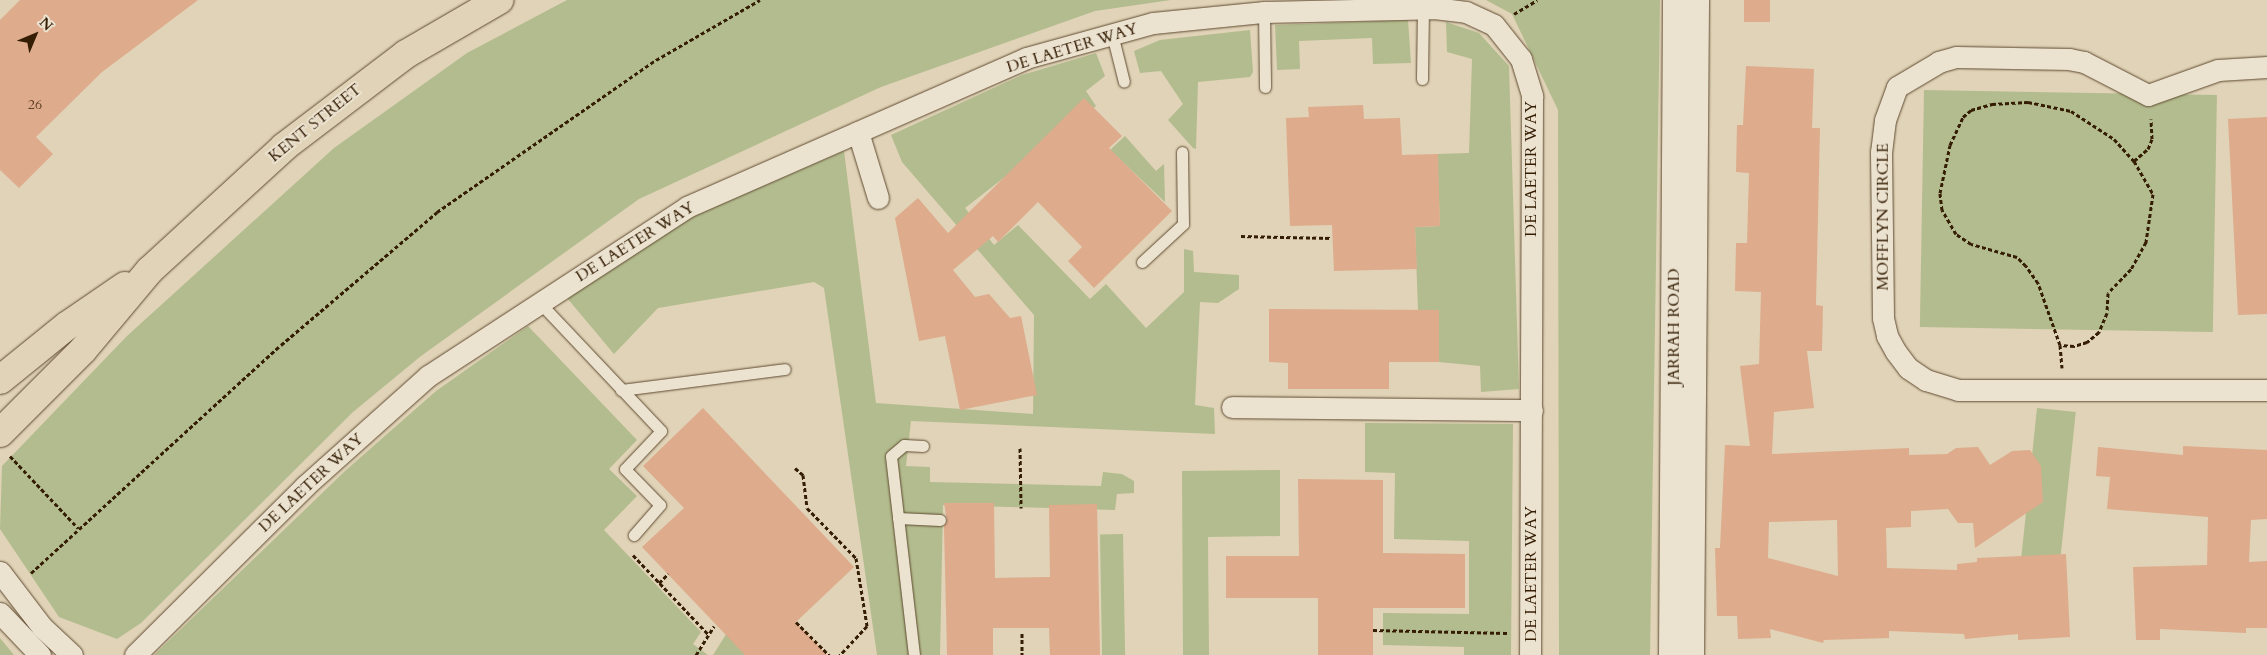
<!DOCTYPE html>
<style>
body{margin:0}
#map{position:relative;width:2267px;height:655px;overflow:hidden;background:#e0d3b7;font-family:Cardo,serif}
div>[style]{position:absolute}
.green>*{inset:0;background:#b3bc8e;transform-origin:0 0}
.building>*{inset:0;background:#deab8c;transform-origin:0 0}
.path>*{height:3px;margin-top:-1.5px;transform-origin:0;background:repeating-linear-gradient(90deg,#341d03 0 4px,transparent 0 6.5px)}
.roads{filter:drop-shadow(0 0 1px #5f4a30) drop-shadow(0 0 1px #5f4a30)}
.service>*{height:11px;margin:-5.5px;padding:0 5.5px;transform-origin:5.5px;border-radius:5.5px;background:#ebe2d0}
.minor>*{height:21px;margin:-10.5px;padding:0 10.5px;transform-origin:10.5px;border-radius:10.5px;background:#ebe2d0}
.tertiary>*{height:26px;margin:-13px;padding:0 13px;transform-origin:13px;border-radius:13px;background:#ebe2d0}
.primary>*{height:28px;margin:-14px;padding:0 14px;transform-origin:14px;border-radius:14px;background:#e0d3b7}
span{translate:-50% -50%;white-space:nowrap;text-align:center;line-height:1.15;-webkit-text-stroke:4px #ebe2d0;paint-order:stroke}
.number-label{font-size:14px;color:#5e4025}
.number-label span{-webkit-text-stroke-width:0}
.street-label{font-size:16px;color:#341d03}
.north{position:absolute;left:10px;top:10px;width:50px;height:50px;-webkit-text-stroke:4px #ebe2d0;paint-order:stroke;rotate:45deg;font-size:14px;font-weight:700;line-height:20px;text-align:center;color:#341d03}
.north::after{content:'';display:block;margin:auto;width:18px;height:22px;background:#341d03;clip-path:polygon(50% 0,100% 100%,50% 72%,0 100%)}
</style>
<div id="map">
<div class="green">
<i style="clip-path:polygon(567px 0,1171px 0,1095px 11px,881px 87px,639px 199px,421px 356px,353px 412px,141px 623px,117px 639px,59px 617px,0 529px,2px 466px,127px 336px,334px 148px,467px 53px)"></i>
<i style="clip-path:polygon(1486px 0,1660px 0,1650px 655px,1559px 655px,1558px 110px,1512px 14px)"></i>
<i style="clip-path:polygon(1408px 20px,1411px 63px,1373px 64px,1372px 38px,1299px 41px,1300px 69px,1277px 70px,1275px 25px)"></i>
<i style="clip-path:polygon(1446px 22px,1479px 33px,1509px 66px,1519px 389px,1481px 392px,1480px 366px,1439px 362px,1439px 310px,1418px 310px,1415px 227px,1440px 226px,1437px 154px,1469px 153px,1472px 59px,1447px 52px)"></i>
<i style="clip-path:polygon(1250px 30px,1253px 72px,1250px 77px,1198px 82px,1196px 149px,1193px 148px,1168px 120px,1183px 104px,1161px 71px,1140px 73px,1134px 51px,1160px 40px)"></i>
<i style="clip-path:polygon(1096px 53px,1105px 76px,1086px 91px,1096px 106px,965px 208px,994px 245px,1018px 225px,1090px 299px,1106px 284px,1146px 328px,1184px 292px,1184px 249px,1193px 251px,1194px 272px,1239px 275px,1239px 289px,1218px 303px,1200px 302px,1195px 405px,1214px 408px,1215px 434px,911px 421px,906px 466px,930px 467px,930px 482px,1101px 486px,1103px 472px,1122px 474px,1134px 481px,1134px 493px,1117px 494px,1115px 510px,943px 505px,940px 655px,877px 655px,824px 288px,814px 282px,658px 308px,614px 354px,567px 298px,683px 221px,844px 151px,876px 403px,1033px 414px,1034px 315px,902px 162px,891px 135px,1022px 75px)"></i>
<i style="left:1924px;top:90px;width:293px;height:237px;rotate:1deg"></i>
<i style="clip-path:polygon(1125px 136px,1156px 171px,1164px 164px,1165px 202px,1110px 150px)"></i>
<i style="clip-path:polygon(528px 326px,637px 440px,609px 469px,637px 496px,604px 530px,701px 632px,693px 644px,708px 655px,154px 655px,345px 471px,436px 391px)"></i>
<i style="left:2037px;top:408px;width:39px;height:226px;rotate:6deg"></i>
<i style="clip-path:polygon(1365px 423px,1513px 424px,1511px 655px,1464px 655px,1464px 647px,1383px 645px,1383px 613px,1469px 614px,1469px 541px,1394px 539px,1395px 473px,1365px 472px)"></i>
<i style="clip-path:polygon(1280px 470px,1280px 536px,1208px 537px,1209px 655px,1183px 655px,1182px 471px)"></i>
<i style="left:1123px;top:534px;width:121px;height:23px;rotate:89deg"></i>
<i style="clip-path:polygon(727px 633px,748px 655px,713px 655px)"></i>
<i style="clip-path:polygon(0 638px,14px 655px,0 655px)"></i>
</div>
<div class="building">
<i style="clip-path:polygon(20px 0,198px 0,102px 72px,36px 137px,53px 154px,19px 188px,0 170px,0 20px)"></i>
<i style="left:1744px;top:0;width:26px;height:22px"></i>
<i style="clip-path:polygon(evenodd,1746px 66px,1814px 69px,1812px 128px,1820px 128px,1816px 305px,1823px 306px,1822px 351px,1807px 351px,1814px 408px,1774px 412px,1772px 454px,1909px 448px,1909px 455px,1947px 454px,1956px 448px,1978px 447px,1990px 465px,2012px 451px,2030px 450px,2041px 466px,2043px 502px,1975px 548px,1973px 523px,1958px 523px,1948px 509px,1911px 511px,1911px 527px,1886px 528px,1887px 568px,1957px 570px,1957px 564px,1977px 562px,1977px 558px,2066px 554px,2070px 637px,2018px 640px,2018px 634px,1965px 639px,1964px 634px,1889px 631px,1889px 638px,1824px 640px,1823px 643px,1770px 629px,1771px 638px,1738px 639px,1737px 616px,1717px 616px,1715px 548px,1720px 548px,1725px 445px,1750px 446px,1740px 366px,1759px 364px,1761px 292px,1735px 291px,1736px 243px,1747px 243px,1749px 173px,1736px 172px,1737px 125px,1743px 125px,1746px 66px,1837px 520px,1838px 576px,1768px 558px,1769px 522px,1837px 520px)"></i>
<i style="clip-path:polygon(1084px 98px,1122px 136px,1109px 148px,1172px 211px,1094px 288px,1068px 261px,1082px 247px,1038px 202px,998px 242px,993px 236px,953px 270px,975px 297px,989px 294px,1010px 318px,1021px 316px,1037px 395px,960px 410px,945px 336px,919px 341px,895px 218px,918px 198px,948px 233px)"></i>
<i style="clip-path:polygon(1363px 105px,1364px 119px,1400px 118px,1402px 155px,1438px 154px,1440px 226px,1415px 227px,1417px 269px,1334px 271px,1332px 225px,1290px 226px,1286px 118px,1309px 117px,1308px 107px)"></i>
<i style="clip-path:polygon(2267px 117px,2267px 314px,2238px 315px,2228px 119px)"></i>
<i style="clip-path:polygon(1269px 309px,1439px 310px,1439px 362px,1389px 362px,1389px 389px,1288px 389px,1288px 363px,1269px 362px)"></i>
<i style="clip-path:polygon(703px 408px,854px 567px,796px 622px,827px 655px,745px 655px,642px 547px,684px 508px,643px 466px)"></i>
<i style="clip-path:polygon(2183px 446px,2267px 450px,2267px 519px,2251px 520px,2249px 562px,2267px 561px,2267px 628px,2246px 628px,2246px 633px,2160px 629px,2160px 640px,2136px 640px,2133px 567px,2207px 565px,2208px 517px,2107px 509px,2110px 477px,2096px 476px,2098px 447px,2183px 455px)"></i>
<i style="clip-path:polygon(1298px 479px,1383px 480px,1383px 553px,1465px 554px,1465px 608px,1373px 608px,1373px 655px,1318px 655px,1318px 598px,1226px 598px,1226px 556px,1299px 556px)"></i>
<i style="clip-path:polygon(944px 503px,994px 503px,995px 578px,1050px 577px,1049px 505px,1097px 504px,1100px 655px,1050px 655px,1049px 628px,993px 628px,993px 655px,947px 655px,944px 526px,947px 520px)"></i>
</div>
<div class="path">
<i style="left:1514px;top:14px;width:27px;rotate:-31deg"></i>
<i style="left:2134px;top:161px;width:18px;rotate:-41deg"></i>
<i style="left:2148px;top:149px;width:11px;rotate:-68deg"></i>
<i style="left:2152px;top:139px;width:20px;rotate:-93deg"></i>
<i style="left:1241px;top:236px;width:91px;rotate:1.3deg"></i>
<i style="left:2060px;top:345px;width:66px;rotate:-109.5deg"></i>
<i style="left:2038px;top:283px;width:21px;rotate:-125deg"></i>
<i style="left:2026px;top:266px;width:13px;rotate:-135deg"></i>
<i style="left:2017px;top:257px;width:48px;rotate:-164.2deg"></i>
<i style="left:1971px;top:244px;width:18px;rotate:-146deg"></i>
<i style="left:1956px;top:234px;width:28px;rotate:-120deg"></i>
<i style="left:1942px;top:210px;width:17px;rotate:-97deg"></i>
<i style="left:1940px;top:193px;width:49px;rotate:-78.2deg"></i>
<i style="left:1950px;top:145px;width:31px;rotate:-65deg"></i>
<i style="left:1963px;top:117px;width:11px;rotate:-41deg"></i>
<i style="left:1971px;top:110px;width:22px;rotate:-16deg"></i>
<i style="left:1992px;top:104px;width:36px;rotate:-3deg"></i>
<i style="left:2028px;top:102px;width:44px;rotate:11.8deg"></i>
<i style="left:2071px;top:111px;width:51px;rotate:33.1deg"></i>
<i style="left:2114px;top:139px;width:30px;rotate:48deg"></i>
<i style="left:2134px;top:161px;width:38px;rotate:60deg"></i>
<i style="left:2153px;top:194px;width:49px;rotate:98.3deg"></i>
<i style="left:2146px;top:242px;width:31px;rotate:119deg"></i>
<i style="left:2131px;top:269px;width:33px;rotate:134deg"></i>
<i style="left:2108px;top:293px;width:20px;rotate:93deg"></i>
<i style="left:2107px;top:313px;width:21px;rotate:113deg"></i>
<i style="left:2099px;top:332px;width:16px;rotate:140deg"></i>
<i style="left:2087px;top:342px;width:14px;rotate:163deg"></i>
<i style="left:2074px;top:346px;width:14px;rotate:-176deg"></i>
<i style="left:2060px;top:345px;width:23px;rotate:85deg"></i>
<i style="left:1020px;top:448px;width:60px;rotate:89deg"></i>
<i style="left:10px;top:456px;width:99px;rotate:46.6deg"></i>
<i style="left:795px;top:468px;width:11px;rotate:41deg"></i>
<i style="left:803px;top:475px;width:33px;rotate:83deg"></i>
<i style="left:807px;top:508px;width:70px;rotate:45.6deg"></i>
<i style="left:856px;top:558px;width:69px;rotate:80.8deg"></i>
<i style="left:867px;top:626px;width:40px;rotate:133deg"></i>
<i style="left:633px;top:555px;width:110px;rotate:46.5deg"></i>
<i style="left:31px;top:573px;width:338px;rotate:-42.4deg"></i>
<i style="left:281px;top:345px;width:205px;rotate:-40.4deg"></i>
<i style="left:437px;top:212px;width:267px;rotate:-34.8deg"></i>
<i style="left:656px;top:60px;width:120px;rotate:-30deg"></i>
<i style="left:659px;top:583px;width:13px;rotate:-45deg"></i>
<i style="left:796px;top:622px;width:47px;rotate:45deg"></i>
<i style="left:1373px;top:630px;width:134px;rotate:1.3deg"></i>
<i style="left:1022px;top:633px;width:22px;rotate:90deg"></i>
<i style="left:696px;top:655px;width:34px;rotate:-58deg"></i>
</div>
<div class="roads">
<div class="service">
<i style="left:1264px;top:12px;width:75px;rotate:89.2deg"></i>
<i style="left:1112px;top:34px;width:49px;rotate:76deg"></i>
<i style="left:1422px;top:79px;width:71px;rotate:-89.2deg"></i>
<i style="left:1142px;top:262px;width:56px;rotate:-42.8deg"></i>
<i style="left:1183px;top:224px;width:72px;rotate:-90.8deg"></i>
<i style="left:540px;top:303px;width:176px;rotate:46.6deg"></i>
<i style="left:661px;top:431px;width:52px;rotate:133.5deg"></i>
<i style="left:625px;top:469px;width:50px;rotate:45.8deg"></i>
<i style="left:660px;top:505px;width:40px;rotate:131deg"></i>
<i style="left:621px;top:390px;width:165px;rotate:-7.3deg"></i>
<i style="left:898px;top:518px;width:42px;rotate:2.7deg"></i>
<i style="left:914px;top:655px;width:200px;rotate:-96.6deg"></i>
<i style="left:891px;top:456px;width:17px;rotate:-40deg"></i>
<i style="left:904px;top:445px;width:19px;rotate:3deg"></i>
</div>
<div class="minor">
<i style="left:2267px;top:67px;width:49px;rotate:176.5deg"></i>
<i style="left:2218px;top:70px;width:74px;rotate:160.3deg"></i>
<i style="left:2148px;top:95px;width:72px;rotate:-152.7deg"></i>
<i style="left:2084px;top:62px;width:15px;rotate:-169deg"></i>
<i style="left:2069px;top:59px;width:113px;rotate:-179deg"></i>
<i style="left:1956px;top:57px;width:18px;rotate:164deg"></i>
<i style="left:1939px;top:62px;width:49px;rotate:149.2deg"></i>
<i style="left:1897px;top:87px;width:35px;rotate:110deg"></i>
<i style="left:1885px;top:120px;width:32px;rotate:97deg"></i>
<i style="left:1881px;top:152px;width:166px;rotate:89.3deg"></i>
<i style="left:1883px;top:318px;width:18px;rotate:77deg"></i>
<i style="left:1887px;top:336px;width:18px;rotate:61deg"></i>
<i style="left:1896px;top:352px;width:20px;rotate:53deg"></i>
<i style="left:1908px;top:368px;width:22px;rotate:34deg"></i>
<i style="left:1926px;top:380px;width:34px;rotate:17deg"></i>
<i style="left:1958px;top:390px;width:309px"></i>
<i style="left:858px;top:132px;width:69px;rotate:73.1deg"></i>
<i style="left:1232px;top:407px;width:300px;rotate:0.6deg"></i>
<i style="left:0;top:572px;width:69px;rotate:52.6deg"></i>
<i style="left:42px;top:627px;width:41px;rotate:43deg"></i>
<i style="left:0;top:613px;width:58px;rotate:46.4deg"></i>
<i style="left:135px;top:655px;width:240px;rotate:-44.8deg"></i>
<i style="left:305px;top:486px;width:165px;rotate:-41.8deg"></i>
<i style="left:428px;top:376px;width:309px;rotate:-33.1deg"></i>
<i style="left:687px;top:207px;width:370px;rotate:-23.7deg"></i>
<i style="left:1026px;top:58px;width:132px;rotate:-15.4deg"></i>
<i style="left:1153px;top:23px;width:112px;rotate:-5.7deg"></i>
<i style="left:1264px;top:12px;width:170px;rotate:-1.3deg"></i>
<i style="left:1434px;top:8px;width:32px;rotate:7deg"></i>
<i style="left:1466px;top:12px;width:31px;rotate:25deg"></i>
<i style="left:1494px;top:25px;width:43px;rotate:51.5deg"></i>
<i style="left:1521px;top:59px;width:39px;rotate:73deg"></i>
<i style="left:1532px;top:96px;width:559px;rotate:90.2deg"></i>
</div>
<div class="tertiary">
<i style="left:1672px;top:655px;width:655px;rotate:-89.65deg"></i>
<i style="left:1691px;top:655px;width:655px;rotate:-89.56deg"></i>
</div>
<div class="primary">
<i style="left:0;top:380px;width:87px;rotate:-39deg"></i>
<i style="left:68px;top:325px;width:69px;rotate:-34.4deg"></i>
<i style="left:0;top:433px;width:117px;rotate:-45deg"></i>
<i style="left:83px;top:350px;width:104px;rotate:-50.1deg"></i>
<i style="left:150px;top:270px;width:182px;rotate:-42.5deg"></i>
<i style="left:284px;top:147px;width:153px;rotate:-37.3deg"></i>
<i style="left:406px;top:54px;width:108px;rotate:-30.1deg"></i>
</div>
</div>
<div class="number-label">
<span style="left:35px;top:105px">26</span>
</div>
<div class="street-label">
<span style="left:1072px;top:48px;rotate:-17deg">DE LAETER WAY</span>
<span style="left:315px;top:123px;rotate:-39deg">KENT STREET</span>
<span style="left:1531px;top:169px;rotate:-90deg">DE LAETER WAY</span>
<span style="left:1883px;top:217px;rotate:-90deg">MOFFLYN CIRCLE</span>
<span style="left:635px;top:242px;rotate:-32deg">DE LAETER WAY</span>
<span style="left:1674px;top:327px;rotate:-90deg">JARRAH ROAD</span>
<span style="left:311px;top:483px;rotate:-43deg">DE LAETER WAY</span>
<span style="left:1531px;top:574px;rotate:-90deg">DE LAETER WAY</span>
</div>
<div class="north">N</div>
</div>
